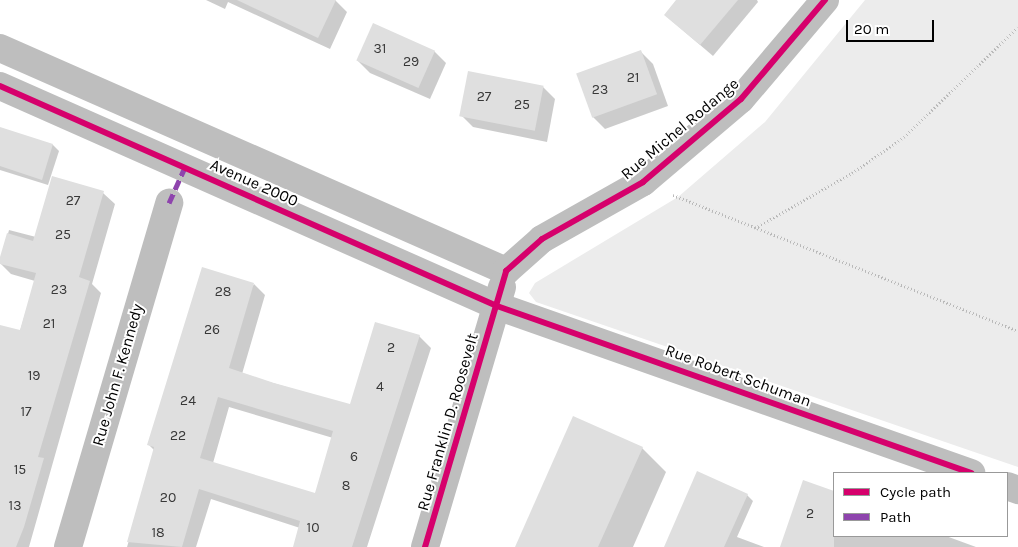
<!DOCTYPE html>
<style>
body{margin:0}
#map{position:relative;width:1018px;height:547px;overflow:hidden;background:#fff;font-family:Karla,sans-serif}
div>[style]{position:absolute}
.green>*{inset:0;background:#ececec}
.shadow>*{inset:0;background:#0003}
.building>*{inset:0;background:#dfdfdf;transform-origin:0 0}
.path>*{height:3px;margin-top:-1.5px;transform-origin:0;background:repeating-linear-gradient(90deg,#b9b9b9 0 1px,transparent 0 3.5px)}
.minor>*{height:28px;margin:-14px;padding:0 14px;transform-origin:14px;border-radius:14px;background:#bebebe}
.quiet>*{height:5px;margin-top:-2.5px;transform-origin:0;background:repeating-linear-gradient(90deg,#8e44ad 0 10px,transparent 0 15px)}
.cycleway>*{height:6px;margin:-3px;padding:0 3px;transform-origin:3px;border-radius:3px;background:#d6006c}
span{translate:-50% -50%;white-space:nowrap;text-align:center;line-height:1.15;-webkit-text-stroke:4px #fff;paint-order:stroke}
.number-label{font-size:14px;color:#383838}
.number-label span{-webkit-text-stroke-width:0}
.street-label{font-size:16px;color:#000}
.legend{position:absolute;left:833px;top:472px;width:175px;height:65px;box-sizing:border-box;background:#fff;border:1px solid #999;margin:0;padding:6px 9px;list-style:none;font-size:15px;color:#000}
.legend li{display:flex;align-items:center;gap:10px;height:25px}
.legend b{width:25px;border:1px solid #999}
.scale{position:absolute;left:846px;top:20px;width:88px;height:22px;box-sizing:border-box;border:2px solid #000;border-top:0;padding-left:6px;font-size:15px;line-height:18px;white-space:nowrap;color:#000;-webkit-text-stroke:4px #fff;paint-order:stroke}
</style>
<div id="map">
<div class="green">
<i style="clip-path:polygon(865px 0,1018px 0,1018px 467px,536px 302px,529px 293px,535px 283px,678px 197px,765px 122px)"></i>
</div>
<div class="shadow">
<i style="clip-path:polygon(206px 0,335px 0,347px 12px,330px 49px,228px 2px,225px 9px)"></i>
<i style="clip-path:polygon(677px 0,757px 0,758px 2px,713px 56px,665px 15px)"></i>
<i style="clip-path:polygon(434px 51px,446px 63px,430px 99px,370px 73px,358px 61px)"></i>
<i style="clip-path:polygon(641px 52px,653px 64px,668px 106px,605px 129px,593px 117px)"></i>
<i style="clip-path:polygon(543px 87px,555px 99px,547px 142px,473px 127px,461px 115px)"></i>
<i style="clip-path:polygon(0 128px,53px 145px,59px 151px,48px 185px,0 170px)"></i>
<i style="clip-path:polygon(103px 193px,115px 204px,92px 284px,101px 293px,29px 547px,0 547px,0 326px,20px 331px,35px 281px,11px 274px,0 263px,9px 230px,36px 237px)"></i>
<i style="clip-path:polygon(evenodd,254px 284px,265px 295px,242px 374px,351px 406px,419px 336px,431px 348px,367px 547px,294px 547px,300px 528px,211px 499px,196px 547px,127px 547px,155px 451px,149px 445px,254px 284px,229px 407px,333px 438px,315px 495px,213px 463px,229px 407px)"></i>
<i style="clip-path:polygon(642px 448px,666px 472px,633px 547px,516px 547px)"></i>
<i style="clip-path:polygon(804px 481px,834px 493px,834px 536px,946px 536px,976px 547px,806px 547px)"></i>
<i style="clip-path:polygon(747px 495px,753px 501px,737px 537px,764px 547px,665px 547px)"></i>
</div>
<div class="building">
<i style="clip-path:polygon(237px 0,336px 0,318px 38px)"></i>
<i style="clip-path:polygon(676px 0,738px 0,700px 45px,664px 15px)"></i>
<i style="left:373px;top:23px;width:68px;height:41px;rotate:24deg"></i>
<i style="left:641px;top:50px;width:47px;height:69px;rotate:70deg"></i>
<i style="left:468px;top:71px;width:77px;height:46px;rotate:11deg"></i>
<i style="clip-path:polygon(0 127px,53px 144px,42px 180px,0 166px)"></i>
<i style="clip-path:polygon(52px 176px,104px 191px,79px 277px,90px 281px,38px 457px,44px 458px,24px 527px,16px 547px,0 547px,0 325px,20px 330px,36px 273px,0 264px,0 257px,7px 233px,33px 241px)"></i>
<i style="clip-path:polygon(evenodd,202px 267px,254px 283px,229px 368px,274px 383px,350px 404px,375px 322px,420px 335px,352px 547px,293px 547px,300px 521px,199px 489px,182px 547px,127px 542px,154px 447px,147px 445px,202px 267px,218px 397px,333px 431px,315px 493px,200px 458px,218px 397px)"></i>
<i style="clip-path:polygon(573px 416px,643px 447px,598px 547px,515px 547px)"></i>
<i style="clip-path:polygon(697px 471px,748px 494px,724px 547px,664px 547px)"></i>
<i style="clip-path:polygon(803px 480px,834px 491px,834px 547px,780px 547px)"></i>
</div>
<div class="path">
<i style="left:673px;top:195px;width:371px;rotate:21.5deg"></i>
<i style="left:755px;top:228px;width:112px;rotate:-29.6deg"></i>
<i style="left:852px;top:173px;width:63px;rotate:-34.7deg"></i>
<i style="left:904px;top:137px;width:158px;rotate:-44deg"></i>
</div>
<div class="minor">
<i style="left:0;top:48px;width:553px;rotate:23.78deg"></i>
<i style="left:0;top:86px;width:544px;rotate:23.88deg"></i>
<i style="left:497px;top:306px;width:503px;rotate:19.41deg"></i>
<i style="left:506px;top:271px;width:48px;rotate:-41.6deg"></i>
<i style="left:542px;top:239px;width:116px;rotate:-29.4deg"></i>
<i style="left:643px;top:182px;width:128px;rotate:-40.3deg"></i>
<i style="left:741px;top:99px;width:130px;rotate:-49.7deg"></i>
<i style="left:1007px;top:486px;width:12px;rotate:20deg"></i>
<i style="left:68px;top:547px;width:359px;rotate:-73.6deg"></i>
<i style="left:425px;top:547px;width:271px;rotate:-73.5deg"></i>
</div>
<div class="quiet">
<i style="left:169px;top:203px;width:39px;rotate:-66deg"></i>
</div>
<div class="cycleway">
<i style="left:0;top:86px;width:544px;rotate:23.88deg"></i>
<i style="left:497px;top:306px;width:503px;rotate:19.41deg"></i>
<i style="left:425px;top:547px;width:288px;rotate:-73.6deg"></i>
<i style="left:506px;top:271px;width:48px;rotate:-41.6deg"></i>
<i style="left:542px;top:239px;width:116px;rotate:-29.4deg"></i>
<i style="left:643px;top:182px;width:128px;rotate:-40.3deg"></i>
<i style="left:741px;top:99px;width:130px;rotate:-49.7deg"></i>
</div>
<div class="number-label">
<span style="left:380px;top:49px">31</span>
<span style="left:411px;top:62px">29</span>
<span style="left:633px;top:78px">21</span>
<span style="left:600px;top:90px">23</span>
<span style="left:484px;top:97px">27</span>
<span style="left:522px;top:105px">25</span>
<span style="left:73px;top:201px">27</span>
<span style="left:63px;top:235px">25</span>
<span style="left:59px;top:290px">23</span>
<span style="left:223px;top:292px">28</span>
<span style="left:49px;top:324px">21</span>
<span style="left:212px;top:330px">26</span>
<span style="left:391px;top:348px">2</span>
<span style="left:34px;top:376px">19</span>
<span style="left:380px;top:387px">4</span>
<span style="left:188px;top:401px">24</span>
<span style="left:26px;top:412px">17</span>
<span style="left:178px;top:436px">22</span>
<span style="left:354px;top:457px">6</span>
<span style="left:20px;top:470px">15</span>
<span style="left:346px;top:486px">8</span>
<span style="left:168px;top:498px">20</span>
<span style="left:15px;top:506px">13</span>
<span style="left:810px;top:514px">2</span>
<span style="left:313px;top:528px">10</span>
<span style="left:158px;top:533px">18</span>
</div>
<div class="street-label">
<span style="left:680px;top:129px;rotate:-40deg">Rue Michel Rodange</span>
<span style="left:254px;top:183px;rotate:24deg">Avenue 2000</span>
<span style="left:118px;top:375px;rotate:-74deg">Rue John F. Kennedy</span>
<span style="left:738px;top:376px;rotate:20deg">Rue Robert Schuman</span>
<span style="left:448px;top:422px;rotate:-74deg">Rue Franklin D. Roosevelt</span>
</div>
<ul class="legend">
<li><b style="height:6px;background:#d6006c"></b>Cycle path</li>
<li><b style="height:6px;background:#8e44ad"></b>Path</li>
</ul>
<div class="scale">20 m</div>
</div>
